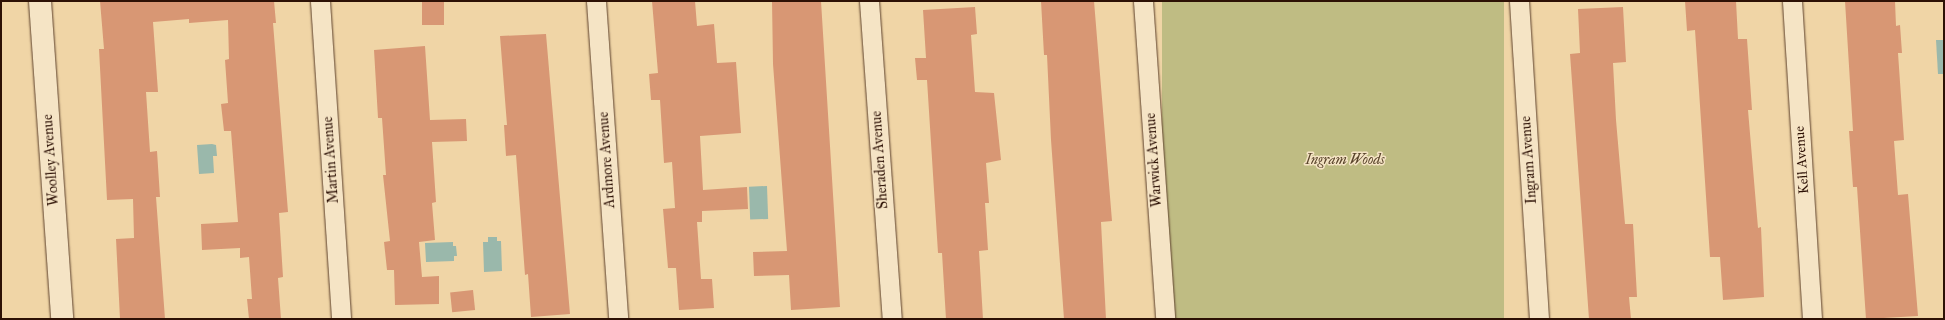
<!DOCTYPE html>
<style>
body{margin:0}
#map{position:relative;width:1945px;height:320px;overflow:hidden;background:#f0d5a6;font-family:"IM FELL Great Primer",serif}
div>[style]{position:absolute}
.green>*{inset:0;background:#bfbc83;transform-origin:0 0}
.water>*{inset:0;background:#9ab8ab;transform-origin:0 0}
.building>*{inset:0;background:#d89774;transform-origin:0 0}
.roads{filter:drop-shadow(0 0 1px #5e422d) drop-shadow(0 0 1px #5e422d)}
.street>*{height:19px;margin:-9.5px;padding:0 9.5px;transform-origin:9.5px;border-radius:9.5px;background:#f5e4c5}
.secondary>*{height:22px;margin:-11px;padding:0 11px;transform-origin:11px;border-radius:11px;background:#f5e4c5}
span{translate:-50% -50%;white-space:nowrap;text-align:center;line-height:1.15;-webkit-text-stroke:3px #f5e4c5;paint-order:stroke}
.street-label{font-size:14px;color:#2d1105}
.park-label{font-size:14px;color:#59442b;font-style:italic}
.frame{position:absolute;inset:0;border:2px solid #2d1105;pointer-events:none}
</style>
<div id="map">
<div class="green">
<i style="left:1162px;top:1px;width:342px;height:319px"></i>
</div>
<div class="water">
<i style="clip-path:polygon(1936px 40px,1944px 40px,1944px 74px,1938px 74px)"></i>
<i style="clip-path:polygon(212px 144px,216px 145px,217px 156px,213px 156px,214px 173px,199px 174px,197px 145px)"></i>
<i style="left:767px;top:186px;width:33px;height:18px;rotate:88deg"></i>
<i style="clip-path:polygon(488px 237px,497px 237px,497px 241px,501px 241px,502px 271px,484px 272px,483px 242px,488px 242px)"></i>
<i style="clip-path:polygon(453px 242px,453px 246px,456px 246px,457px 256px,454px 256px,454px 261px,426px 262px,425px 243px)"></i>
</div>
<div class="building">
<i style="clip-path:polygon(100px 1px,274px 1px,276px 23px,273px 23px,288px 212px,279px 213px,283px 277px,278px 278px,281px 319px,249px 319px,247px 299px,252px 299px,249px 257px,240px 258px,240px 248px,202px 250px,201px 224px,238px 222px,231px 131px,224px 131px,221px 104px,228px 103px,225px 60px,229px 59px,228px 20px,189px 23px,189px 19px,153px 22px,158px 92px,146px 92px,150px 152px,157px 151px,160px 197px,156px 197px,165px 319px,120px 319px,116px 239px,134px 238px,133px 199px,107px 200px,99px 49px,104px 49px)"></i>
<i style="left:422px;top:1px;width:22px;height:24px"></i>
<i style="clip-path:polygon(652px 1px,695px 1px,697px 26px,714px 24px,717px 63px,736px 62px,741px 133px,700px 136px,703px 190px,747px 187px,748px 209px,702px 211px,702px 222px,697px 222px,701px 279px,712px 279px,714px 308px,679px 310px,676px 268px,668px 268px,663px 209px,675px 208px,672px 162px,664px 163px,660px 100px,651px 100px,649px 74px,658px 73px)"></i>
<i style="clip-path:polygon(772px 1px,821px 1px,840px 307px,791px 310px,789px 275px,754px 276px,753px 252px,787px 251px,773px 64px)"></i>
<i style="clip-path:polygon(1041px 1px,1094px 1px,1112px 221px,1101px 222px,1106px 319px,1064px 319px,1051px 140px,1047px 55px,1044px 55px)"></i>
<i style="clip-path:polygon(1685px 1px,1736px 1px,1738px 39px,1747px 39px,1752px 110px,1748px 110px,1758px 228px,1761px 227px,1764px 297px,1723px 300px,1720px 257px,1710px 257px,1695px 30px,1687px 31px)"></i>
<i style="clip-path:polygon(1845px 1px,1895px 1px,1896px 26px,1900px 25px,1902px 53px,1898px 53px,1904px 140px,1894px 141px,1898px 195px,1908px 194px,1918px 316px,1866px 319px,1857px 187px,1853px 187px,1849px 131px,1853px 131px)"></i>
<i style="clip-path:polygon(975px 7px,977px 34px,971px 35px,975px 92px,994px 93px,1001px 160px,986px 163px,989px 203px,985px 203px,988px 250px,979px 251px,983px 319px,946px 319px,942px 253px,938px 253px,927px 80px,917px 80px,915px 58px,926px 58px,923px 10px)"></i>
<i style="clip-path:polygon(1623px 7px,1626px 62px,1613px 63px,1616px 120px,1625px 224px,1633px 224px,1637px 297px,1629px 297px,1631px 319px,1589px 319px,1570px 54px,1580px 53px,1578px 9px)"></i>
<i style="clip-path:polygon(546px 34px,570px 314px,531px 317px,528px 274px,525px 275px,516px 155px,506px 156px,504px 125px,507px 125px,500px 36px)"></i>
<i style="clip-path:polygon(425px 46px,430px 120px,466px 119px,467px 141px,432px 142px,436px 202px,432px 203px,435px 240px,419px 242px,422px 277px,439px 276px,439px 304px,395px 305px,394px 270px,387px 270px,384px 242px,390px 241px,383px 175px,386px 175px,382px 118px,378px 118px,374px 50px)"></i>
<i style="left:473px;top:290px;width:20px;height:23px;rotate:84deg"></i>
</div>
<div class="roads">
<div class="street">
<i style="left:320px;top:1px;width:319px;rotate:86.2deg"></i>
<i style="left:596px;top:1px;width:319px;rotate:86deg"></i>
<i style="left:869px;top:1px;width:319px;rotate:85.9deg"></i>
<i style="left:1143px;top:1px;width:319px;rotate:86deg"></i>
<i style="left:1519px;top:1px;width:319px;rotate:86.4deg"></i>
<i style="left:1792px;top:1px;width:319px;rotate:86.4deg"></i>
</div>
<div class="secondary">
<i style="left:40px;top:1px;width:319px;rotate:86deg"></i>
</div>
</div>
<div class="street-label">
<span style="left:51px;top:160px;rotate:-94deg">Woolley Avenue</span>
<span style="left:331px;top:160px;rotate:-94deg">Martin Avenue</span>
<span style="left:607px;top:160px;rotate:-94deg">Ardmore Avenue</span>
<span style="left:880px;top:160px;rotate:-94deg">Sheraden Avenue</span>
<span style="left:1154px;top:160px;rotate:-94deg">Warwick Avenue</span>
<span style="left:1529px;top:160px;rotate:-94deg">Ingram Avenue</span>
<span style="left:1802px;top:160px;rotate:-94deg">Kell Avenue</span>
</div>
<div class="park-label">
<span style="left:1345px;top:160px">Ingram Woods</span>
</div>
<div class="frame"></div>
</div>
